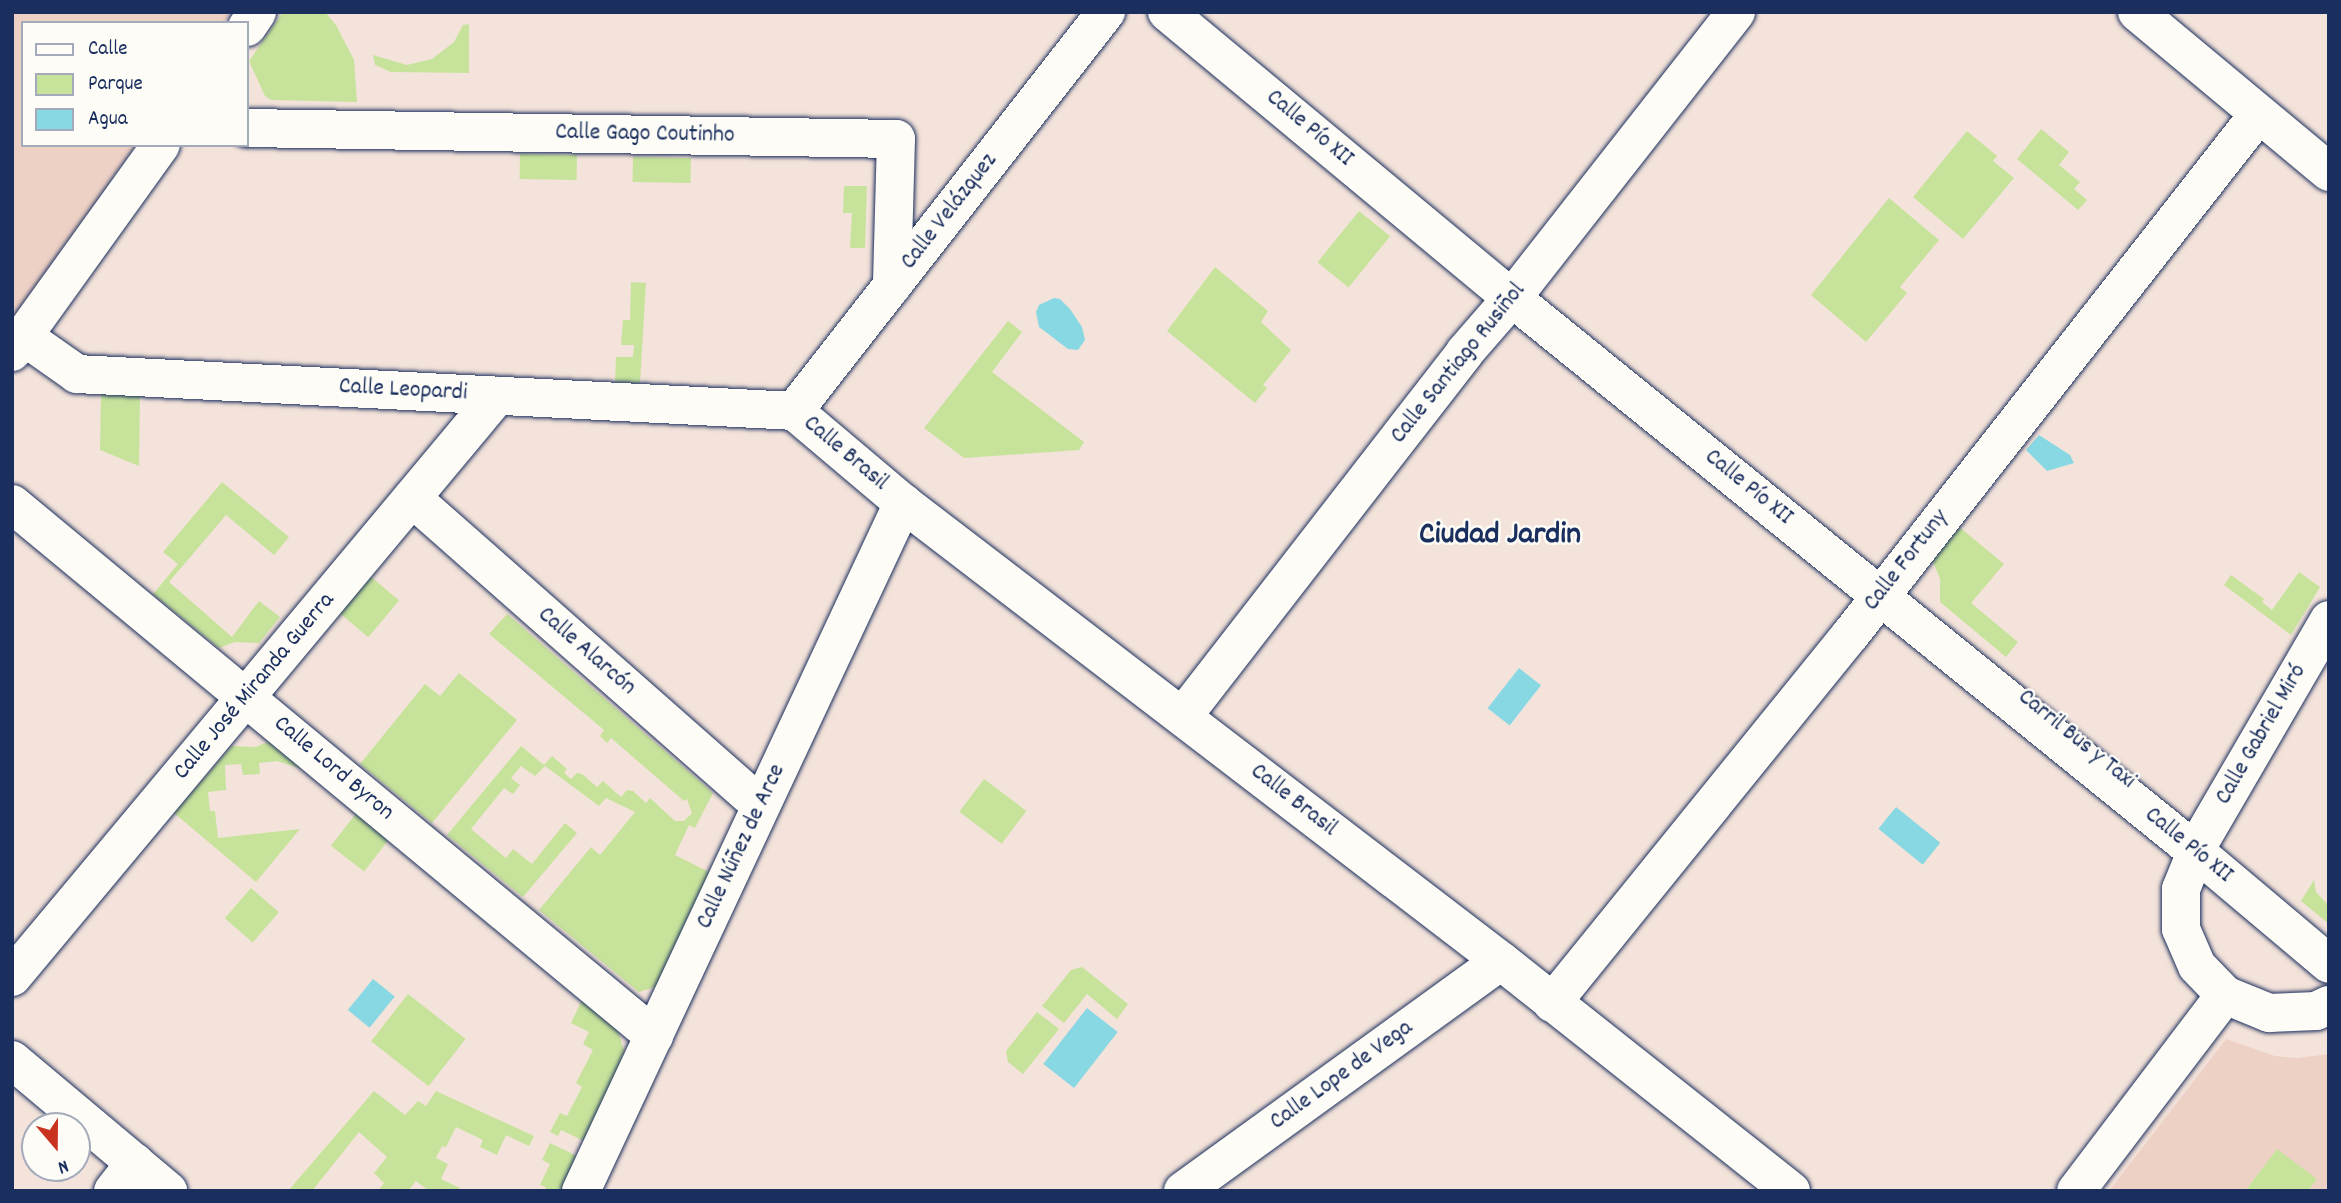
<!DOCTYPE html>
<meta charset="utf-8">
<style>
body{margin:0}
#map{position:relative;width:2341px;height:1203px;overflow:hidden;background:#f4e3da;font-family:Dekko,sans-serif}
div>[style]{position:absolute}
.built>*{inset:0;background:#eed1c5}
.green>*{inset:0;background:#c7e39b;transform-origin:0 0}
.water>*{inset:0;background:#88d8e3;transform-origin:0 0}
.roads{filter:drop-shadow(0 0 2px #1b2f5e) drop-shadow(0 0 2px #1b2f5e)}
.minor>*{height:38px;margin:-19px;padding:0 19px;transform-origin:19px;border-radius:19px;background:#fdfcf7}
span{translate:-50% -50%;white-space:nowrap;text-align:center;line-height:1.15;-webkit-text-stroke:5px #fdfcf7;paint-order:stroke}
.street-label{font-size:24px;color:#1b2f5e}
.district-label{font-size:32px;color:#1b2f5e;font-weight:700}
.frame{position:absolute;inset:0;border:14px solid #1b2f5e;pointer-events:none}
.legend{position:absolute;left:21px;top:21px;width:228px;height:126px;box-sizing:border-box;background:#fdfcf7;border:2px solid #a3aaba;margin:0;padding:9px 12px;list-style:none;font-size:21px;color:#1b2f5e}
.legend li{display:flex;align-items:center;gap:14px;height:35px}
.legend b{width:35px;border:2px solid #a3aaba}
.north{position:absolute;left:21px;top:1112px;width:70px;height:70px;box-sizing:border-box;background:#fdfcf7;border:2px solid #a3aaba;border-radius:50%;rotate:160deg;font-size:19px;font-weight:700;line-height:28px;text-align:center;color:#1b2f5e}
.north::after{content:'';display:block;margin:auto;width:24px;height:32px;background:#c8321e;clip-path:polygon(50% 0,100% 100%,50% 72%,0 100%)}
</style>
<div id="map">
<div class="built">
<i style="clip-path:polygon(12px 12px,231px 12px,223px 23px,23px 23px,23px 145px,136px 145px,12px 319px)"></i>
<i style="clip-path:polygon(2226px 1039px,2275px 1056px,2297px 1058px,2329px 1054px,2329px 1191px,2109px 1191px)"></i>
</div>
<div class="green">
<i style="clip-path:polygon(283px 12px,325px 12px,336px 25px,354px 60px,357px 102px,271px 100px,265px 96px,249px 61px)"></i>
<i style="clip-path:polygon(469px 24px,469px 73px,391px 72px,375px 65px,373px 55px,407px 65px,432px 59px,454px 42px,463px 25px)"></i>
<i style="clip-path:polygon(2041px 129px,2069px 152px,2059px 165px,2080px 182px,2074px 189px,2087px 200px,2078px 210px,2017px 159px)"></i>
<i style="clip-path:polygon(1967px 131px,1997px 156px,1993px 161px,2014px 178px,1963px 239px,1913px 197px)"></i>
<i style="left:520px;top:154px;width:57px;height:25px;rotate:1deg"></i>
<i style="left:633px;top:157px;width:58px;height:25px;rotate:1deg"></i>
<i style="clip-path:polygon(844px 186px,867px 186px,865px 248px,850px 248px,852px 213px,843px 213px)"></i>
<i style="clip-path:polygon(1889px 198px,1939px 240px,1900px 287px,1907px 293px,1866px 342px,1811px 295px)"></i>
<i style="left:1359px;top:211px;width:40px;height:66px;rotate:39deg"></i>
<i style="clip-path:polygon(1215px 267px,1268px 311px,1261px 322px,1291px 350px,1263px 385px,1267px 388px,1255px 403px,1167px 331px)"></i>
<i style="clip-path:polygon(631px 282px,646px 283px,640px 383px,615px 382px,616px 357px,633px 357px,634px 345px,621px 345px,623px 320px,630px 320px)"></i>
<i style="clip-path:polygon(1008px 321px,1022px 332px,992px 372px,1084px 442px,1079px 450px,964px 458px,924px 428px)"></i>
<i style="clip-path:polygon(101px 394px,140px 396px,139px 466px,100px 450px)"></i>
<i style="clip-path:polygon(222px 482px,289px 537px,274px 555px,226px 515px,169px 582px,232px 637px,259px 601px,280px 617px,259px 643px,235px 642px,219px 648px,153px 594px,178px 564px,163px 552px)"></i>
<i style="clip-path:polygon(1958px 526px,2004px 564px,1971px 603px,2018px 642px,2006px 657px,1940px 602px,1940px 579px,1932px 559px)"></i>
<i style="clip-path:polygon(2299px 572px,2320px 587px,2291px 635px,2224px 585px,2231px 575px,2264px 599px,2262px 602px,2272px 610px)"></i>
<i style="left:370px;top:576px;width:38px;height:48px;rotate:40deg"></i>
<i style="clip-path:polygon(507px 614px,713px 793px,695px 828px,689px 825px,675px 855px,711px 873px,661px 985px,639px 992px,539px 910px,591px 847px,600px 855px,635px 812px,606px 798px,599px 806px,545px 766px,535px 776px,521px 766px,511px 778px,520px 785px,513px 794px,504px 788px,471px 829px,506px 858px,513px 849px,532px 864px,565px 823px,577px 833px,523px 897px,447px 835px,521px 746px,544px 765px,552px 756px,567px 769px,564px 773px,571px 779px,577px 773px,582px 774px,597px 787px,603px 781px,621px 797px,627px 790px,633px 791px,646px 803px,650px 798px,675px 821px,684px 821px,692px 813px,687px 799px,684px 801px,611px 738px,607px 743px,600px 736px,604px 730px,489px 634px)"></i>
<i style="clip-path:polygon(459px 673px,517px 720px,432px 823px,360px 764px,425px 684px,440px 696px)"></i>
<i style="clip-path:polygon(273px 740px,314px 773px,277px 761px,259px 763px,260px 774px,243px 775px,241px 764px,225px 765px,226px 790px,208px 792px,210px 811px,215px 811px,218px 838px,300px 829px,256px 882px,174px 813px,232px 746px,256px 747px)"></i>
<i style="left:984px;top:779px;width:53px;height:41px;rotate:37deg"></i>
<i style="left:358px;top:811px;width:42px;height:44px;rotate:38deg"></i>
<i style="clip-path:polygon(2314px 880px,2316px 892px,2329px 906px,2329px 924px,2301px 901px)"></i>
<i style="left:251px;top:888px;width:37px;height:40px;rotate:41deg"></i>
<i style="clip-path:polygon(1082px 967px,1128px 1004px,1117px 1019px,1087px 994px,1064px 1023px,1042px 1006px,1071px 970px)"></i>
<i style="left:408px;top:994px;width:73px;height:60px;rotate:38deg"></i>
<i style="clip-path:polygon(583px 998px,617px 1026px,626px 1059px,588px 1143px,561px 1130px,558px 1136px,550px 1132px,560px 1113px,567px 1116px,582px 1087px,576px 1083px,593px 1050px,583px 1044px,589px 1032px,571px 1023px)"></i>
<i style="clip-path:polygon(1037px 1012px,1059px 1029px,1023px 1074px,1008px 1062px,1006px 1051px)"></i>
<i style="clip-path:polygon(374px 1091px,405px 1115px,418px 1101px,426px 1106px,436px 1091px,534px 1136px,529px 1146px,506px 1135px,497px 1155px,480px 1147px,483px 1140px,456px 1127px,446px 1147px,442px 1146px,436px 1158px,448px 1164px,441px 1179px,460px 1188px,458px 1191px,429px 1191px,416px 1181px,408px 1191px,378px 1191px,384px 1183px,374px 1173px,387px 1157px,359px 1132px,312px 1191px,288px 1191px)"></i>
<i style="clip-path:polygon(550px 1143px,581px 1158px,566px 1191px,544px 1191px,546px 1187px,540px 1185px,550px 1164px,542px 1160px)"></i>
<i style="clip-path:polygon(2277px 1149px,2317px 1179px,2308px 1191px,2245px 1191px)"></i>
</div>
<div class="water">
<i style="clip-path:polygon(1054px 298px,1060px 299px,1070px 309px,1082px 327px,1085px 340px,1078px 350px,1068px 349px,1039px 327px,1036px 312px,1039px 305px)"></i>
<i style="clip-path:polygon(2039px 435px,2070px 455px,2074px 463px,2047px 471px,2026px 450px)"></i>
<i style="left:1519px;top:668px;width:28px;height:51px;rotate:38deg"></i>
<i style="left:1896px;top:807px;width:57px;height:28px;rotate:39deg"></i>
<i style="left:373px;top:979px;width:28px;height:40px;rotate:39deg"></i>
<i style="left:1087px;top:1008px;width:39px;height:71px;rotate:38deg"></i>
</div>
<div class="roads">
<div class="minor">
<i style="left:1167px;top:12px;width:448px;rotate:39.7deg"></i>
<i style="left:1512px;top:298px;width:879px;rotate:39deg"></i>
<i style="left:2195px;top:851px;width:175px;rotate:40.1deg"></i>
<i style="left:2137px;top:12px;width:250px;rotate:39.8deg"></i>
<i style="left:247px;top:27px;width:18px;rotate:-56deg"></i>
<i style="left:247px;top:128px;width:649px;rotate:0.97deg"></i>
<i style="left:896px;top:139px;width:147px;rotate:91.6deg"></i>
<i style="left:23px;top:336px;width:66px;rotate:35.1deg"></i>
<i style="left:77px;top:374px;width:718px;rotate:2.95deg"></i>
<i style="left:12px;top:352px;width:255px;rotate:-54.3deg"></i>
<i style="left:794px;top:411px;width:143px;rotate:40.2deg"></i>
<i style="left:903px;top:503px;width:753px;rotate:37.45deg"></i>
<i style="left:1501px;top:961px;width:370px;rotate:38.4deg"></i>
<i style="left:794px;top:411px;width:507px;rotate:-51.98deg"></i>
<i style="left:412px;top:498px;width:465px;rotate:41.4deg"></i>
<i style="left:12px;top:504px;width:834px;rotate:39.65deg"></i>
<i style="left:2329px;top:620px;width:257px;rotate:120.2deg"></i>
<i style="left:2200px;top:842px;width:51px;rotate:112deg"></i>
<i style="left:2181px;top:889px;width:40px;rotate:90deg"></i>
<i style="left:2181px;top:929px;width:40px;rotate:66.6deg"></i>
<i style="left:2197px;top:966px;width:40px;rotate:46deg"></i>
<i style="left:2225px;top:995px;width:48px;rotate:22.2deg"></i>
<i style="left:2269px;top:1013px;width:47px;rotate:-2.4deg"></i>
<i style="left:2316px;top:1011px;width:14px;rotate:-25deg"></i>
<i style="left:1183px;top:716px;width:460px;rotate:-52.2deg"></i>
<i style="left:1465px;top:352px;width:72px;rotate:-49deg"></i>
<i style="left:1512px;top:298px;width:363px;rotate:-51.9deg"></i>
<i style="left:12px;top:977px;width:757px;rotate:-50.15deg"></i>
<i style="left:1552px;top:1003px;width:475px;rotate:-51deg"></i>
<i style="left:1851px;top:634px;width:660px;rotate:-51.9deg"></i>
<i style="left:12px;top:1060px;width:204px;rotate:40deg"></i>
<i style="left:113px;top:1191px;width:36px;rotate:-52deg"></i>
<i style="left:581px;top:1191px;width:760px;rotate:-64.92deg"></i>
<i style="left:1183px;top:1191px;width:392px;rotate:-35.9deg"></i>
<i style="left:2076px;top:1191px;width:246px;rotate:-52.8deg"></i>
</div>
</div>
<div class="street-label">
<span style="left:1309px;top:129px;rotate:40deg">Calle Pío XII</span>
<span style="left:645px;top:135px;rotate:1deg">Calle Gago Coutinho</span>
<span style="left:950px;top:212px;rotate:-52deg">Calle Velázquez</span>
<span style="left:1459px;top:364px;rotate:-51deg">Calle Santiago Rusiñol</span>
<span style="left:403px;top:391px;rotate:3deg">Calle Leopardi</span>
<span style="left:845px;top:454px;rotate:40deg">Calle Brasil</span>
<span style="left:1748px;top:488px;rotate:39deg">Calle Pío XII</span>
<span style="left:1907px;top:561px;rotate:-52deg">Calle Fortuny</span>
<span style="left:586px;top:652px;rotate:41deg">Calle Alarcón</span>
<span style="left:255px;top:687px;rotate:-50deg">Calle José Miranda Guerra</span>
<span style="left:2262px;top:735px;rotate:-60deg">Calle Gabriel Miró</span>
<span style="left:2076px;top:740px;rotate:39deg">Carril Bus y Taxi</span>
<span style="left:333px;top:769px;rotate:40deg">Calle Lord Byron</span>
<span style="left:1293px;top:801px;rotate:38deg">Calle Brasil</span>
<span style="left:2188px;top:846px;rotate:39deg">Calle Pío XII</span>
<span style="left:742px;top:847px;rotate:-65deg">Calle Núñez de Arce</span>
<span style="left:1342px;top:1076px;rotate:-36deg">Calle Lope de Vega</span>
</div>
<div class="district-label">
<span style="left:1500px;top:536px">Ciudad Jardin</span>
</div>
<div class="frame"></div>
<ul class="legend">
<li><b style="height:9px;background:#fdfcf7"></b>Calle</li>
<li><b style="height:19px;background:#c7e39b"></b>Parque</li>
<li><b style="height:19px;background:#88d8e3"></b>Agua</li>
</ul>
<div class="north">N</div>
</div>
